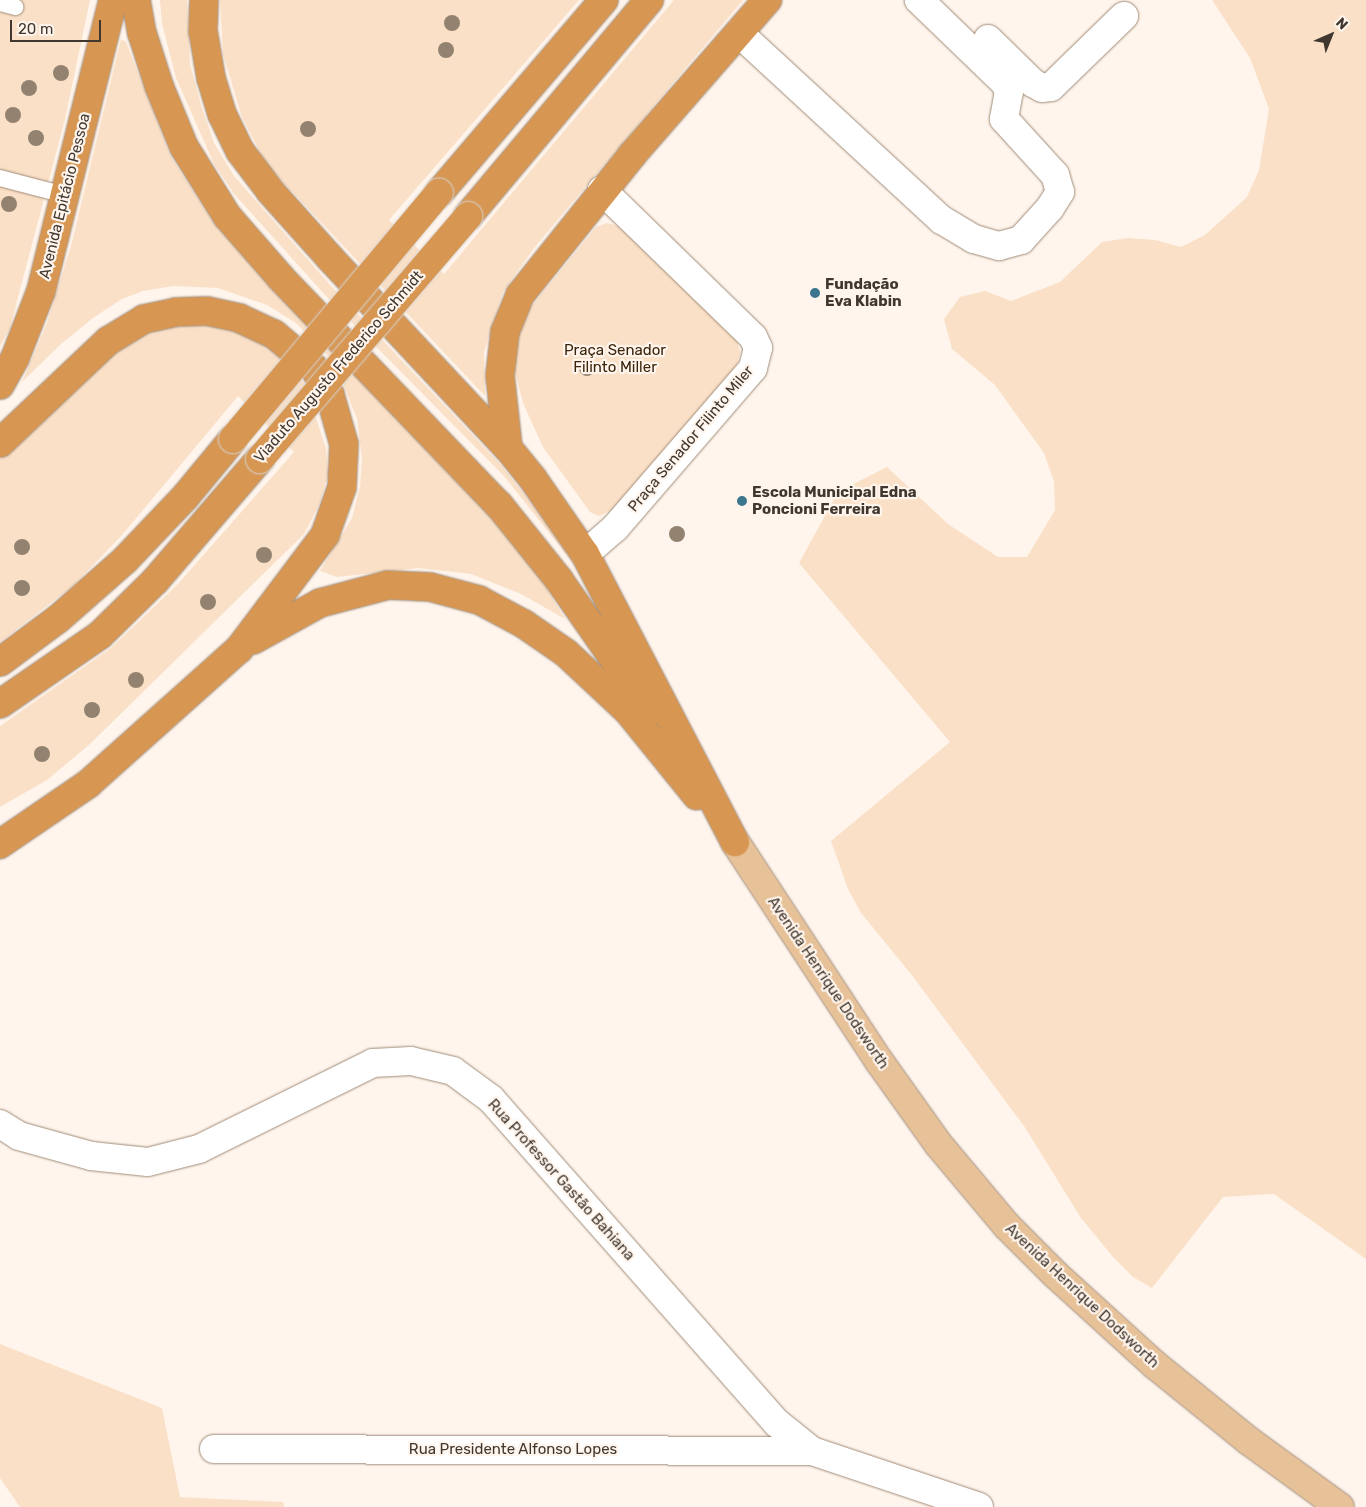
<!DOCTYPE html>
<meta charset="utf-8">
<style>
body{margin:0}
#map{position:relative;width:1366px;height:1507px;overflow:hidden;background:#fff5ed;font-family:Rubik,sans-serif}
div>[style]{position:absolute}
.green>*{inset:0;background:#fae0c7}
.roads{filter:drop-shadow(0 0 1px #a08b77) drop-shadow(0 0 1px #a08b77)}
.lane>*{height:16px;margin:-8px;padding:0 8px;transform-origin:8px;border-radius:8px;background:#fff}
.street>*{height:28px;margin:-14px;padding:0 14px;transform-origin:14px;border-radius:14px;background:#fff}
.primary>*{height:28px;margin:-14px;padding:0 14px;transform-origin:14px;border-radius:14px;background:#e7c198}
.highway>*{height:28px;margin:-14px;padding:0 14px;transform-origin:14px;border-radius:14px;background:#d79753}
.bridges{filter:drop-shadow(0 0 1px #d5d3d1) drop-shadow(0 0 1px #d5d3d1)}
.highway-bridge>*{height:28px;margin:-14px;padding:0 14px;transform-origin:14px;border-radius:14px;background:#d79753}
.trees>*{width:16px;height:16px;margin:-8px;border-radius:50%;background:#938270}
.dots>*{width:14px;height:14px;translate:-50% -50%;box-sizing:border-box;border:2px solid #fff5ed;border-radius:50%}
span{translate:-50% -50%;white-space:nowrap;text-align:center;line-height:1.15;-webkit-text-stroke:4.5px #fff5ed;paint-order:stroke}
.street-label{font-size:15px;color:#40372f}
.poi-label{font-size:15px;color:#40372f;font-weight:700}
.left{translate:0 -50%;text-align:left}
.park-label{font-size:15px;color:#3b240a}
.north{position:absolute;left:1306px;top:10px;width:50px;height:50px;-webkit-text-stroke:4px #fff5ed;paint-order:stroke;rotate:44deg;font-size:14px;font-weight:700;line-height:20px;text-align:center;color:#40372f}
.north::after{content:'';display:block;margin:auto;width:18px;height:22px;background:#40372f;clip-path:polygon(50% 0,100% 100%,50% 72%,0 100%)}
.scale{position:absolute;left:10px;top:20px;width:91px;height:22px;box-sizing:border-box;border:2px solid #40372f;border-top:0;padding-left:6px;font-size:15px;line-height:18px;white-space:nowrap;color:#40372f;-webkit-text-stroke:4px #fff5ed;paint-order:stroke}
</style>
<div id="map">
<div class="green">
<i style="clip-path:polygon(0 0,90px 0,65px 119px,10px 328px,0 346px)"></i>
<i style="clip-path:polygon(160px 0,187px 0,190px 64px,201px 105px,214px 143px,234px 176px,332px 287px,501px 465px,541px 515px,570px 559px,503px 475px,325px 295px,235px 195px,214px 164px,176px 78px,162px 24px)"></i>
<i style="clip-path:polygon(220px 0,579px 0,389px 220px,444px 274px,674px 0,743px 0,534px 248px,503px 292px,484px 352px,485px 396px,266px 164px,242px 117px,223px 54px)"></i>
<i style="clip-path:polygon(1212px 0,1366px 0,1366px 1259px,1274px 1194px,1223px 1197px,1152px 1288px,1133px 1277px,1113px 1257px,1081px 1218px,1024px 1126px,911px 974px,861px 913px,848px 889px,831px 841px,950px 742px,799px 563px,838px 492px,887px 467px,948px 524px,998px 557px,1027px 557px,1055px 510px,1054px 482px,1044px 453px,995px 385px,952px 349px,944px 319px,960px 297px,985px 291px,1011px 301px,1060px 282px,1102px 242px,1128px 238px,1155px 240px,1181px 247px,1205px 235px,1247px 197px,1259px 170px,1269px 109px,1250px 58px)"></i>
<i style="clip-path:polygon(121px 39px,126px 42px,170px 155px,212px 221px,498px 525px,537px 573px,565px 619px,521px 594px,471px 574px,418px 568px,337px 577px,320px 571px,352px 518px,360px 487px,362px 458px,357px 419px,335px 363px,296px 323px,267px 305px,218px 288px,173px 286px,143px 291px,122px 299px,93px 318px,61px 344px,22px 382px,47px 323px,71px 246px)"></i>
<i style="clip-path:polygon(607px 223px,622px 227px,737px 340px,740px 353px,736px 370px,614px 509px,599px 516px,590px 512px,543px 447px,523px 403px,511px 356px,518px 323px,596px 227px)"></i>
<i style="clip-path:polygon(197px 320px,243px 331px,274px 347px,304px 383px,326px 448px,328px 475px,319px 505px,304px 534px,90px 744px,47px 780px,0 807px,0 726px,111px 648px,177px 585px,294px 452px,238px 396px,123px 534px,74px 585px,0 642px,0 459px,112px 347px,159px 324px)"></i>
<i style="clip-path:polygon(0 1344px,162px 1408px,180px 1497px,283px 1502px,284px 1507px,20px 1507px,0 1478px)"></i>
</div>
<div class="roads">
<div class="lane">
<i style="left:0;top:3px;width:16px;rotate:15deg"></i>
<i style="left:0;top:178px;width:67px;rotate:14.7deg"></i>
</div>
<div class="street">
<i style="left:739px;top:33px;width:276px;rotate:42.7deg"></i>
<i style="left:942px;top:220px;width:37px;rotate:31deg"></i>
<i style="left:974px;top:239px;width:26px;rotate:16deg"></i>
<i style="left:999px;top:246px;width:23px;rotate:-15deg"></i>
<i style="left:1021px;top:240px;width:43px;rotate:-47.8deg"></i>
<i style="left:1050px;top:208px;width:19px;rotate:-58deg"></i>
<i style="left:1060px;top:192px;width:18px;rotate:-106deg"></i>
<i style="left:1055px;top:175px;width:76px;rotate:-132.3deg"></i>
<i style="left:1004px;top:119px;width:27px;rotate:-80deg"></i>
<i style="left:1009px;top:92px;width:10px;rotate:-114deg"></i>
<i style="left:1005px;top:83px;width:120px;rotate:-136deg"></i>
<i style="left:988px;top:39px;width:63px;rotate:44.4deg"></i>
<i style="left:1033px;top:83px;width:10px;rotate:29deg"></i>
<i style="left:1042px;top:88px;width:9px;rotate:-6deg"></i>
<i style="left:1051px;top:87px;width:102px;rotate:-44.2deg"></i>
<i style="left:585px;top:554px;width:40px;rotate:-41deg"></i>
<i style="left:615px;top:528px;width:211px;rotate:-49.2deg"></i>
<i style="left:753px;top:368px;width:21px;rotate:-76deg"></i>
<i style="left:758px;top:348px;width:12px;rotate:-114deg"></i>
<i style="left:753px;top:337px;width:211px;rotate:-135.8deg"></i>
<i style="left:0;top:1124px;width:22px;rotate:32deg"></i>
<i style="left:19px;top:1136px;width:75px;rotate:15.5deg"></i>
<i style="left:91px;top:1156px;width:57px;rotate:6deg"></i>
<i style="left:148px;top:1162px;width:53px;rotate:-14.3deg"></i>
<i style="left:199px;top:1149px;width:194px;rotate:-26.3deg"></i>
<i style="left:373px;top:1063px;width:38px;rotate:-3deg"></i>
<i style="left:411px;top:1061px;width:43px;rotate:13.4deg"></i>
<i style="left:453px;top:1071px;width:47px;rotate:36.4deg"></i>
<i style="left:491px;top:1099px;width:432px;rotate:48.6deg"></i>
<i style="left:777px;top:1423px;width:45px;rotate:38.7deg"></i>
<i style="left:812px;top:1451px;width:176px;rotate:18.5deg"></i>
<i style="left:214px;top:1449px;width:598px;rotate:0.19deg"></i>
</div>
<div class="primary">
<i style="left:735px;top:842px;width:262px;rotate:56.7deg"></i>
<i style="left:879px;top:1061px;width:103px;rotate:54.5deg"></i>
<i style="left:939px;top:1145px;width:106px;rotate:50deg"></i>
<i style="left:1007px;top:1226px;width:69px;rotate:45deg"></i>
<i style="left:1056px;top:1275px;width:134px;rotate:42.3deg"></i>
<i style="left:1155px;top:1365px;width:121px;rotate:39deg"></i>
<i style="left:1249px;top:1441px;width:112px;rotate:36deg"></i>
</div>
<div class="highway">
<i style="left:136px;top:0;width:34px;rotate:80deg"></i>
<i style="left:142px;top:33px;width:56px;rotate:72.2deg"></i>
<i style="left:159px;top:86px;width:66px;rotate:67.7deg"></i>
<i style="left:184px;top:147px;width:81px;rotate:58.1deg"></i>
<i style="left:227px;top:216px;width:82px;rotate:48.9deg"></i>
<i style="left:281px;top:278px;width:315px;rotate:46.2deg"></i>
<i style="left:499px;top:505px;width:96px;rotate:51.3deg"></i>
<i style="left:559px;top:580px;width:160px;rotate:55.2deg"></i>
<i style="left:204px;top:0;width:31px;rotate:92deg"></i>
<i style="left:203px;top:31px;width:48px;rotate:80.3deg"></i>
<i style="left:211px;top:78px;width:38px;rotate:73deg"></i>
<i style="left:222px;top:114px;width:41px;rotate:64.1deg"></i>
<i style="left:240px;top:151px;width:51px;rotate:52.9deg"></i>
<i style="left:271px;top:192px;width:89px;rotate:48.2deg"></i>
<i style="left:330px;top:258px;width:260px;rotate:46.9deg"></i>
<i style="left:508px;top:448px;width:40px;rotate:51deg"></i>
<i style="left:533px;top:479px;width:91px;rotate:55.3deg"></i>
<i style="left:585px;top:554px;width:325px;rotate:62.5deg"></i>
<i style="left:439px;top:193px;width:254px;rotate:-49.5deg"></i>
<i style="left:468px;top:216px;width:282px;rotate:-50deg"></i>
<i style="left:0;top:385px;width:31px;rotate:-61deg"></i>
<i style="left:15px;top:358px;width:72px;rotate:-68.8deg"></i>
<i style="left:41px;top:291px;width:300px;rotate:-76.1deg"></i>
<i style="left:0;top:443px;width:149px;rotate:-43.4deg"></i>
<i style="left:108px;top:341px;width:42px;rotate:-31.4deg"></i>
<i style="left:144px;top:319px;width:33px;rotate:-12deg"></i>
<i style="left:176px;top:312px;width:31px;rotate:-2deg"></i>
<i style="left:207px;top:311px;width:33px;rotate:12deg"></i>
<i style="left:239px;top:318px;width:38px;rotate:25deg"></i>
<i style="left:274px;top:334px;width:52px;rotate:40.4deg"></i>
<i style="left:314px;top:368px;width:31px;rotate:59deg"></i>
<i style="left:330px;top:395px;width:51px;rotate:74.1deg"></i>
<i style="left:344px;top:444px;width:43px;rotate:92.7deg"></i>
<i style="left:342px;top:487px;width:51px;rotate:109.5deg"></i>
<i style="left:325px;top:535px;width:143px;rotate:127deg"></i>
<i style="left:239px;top:649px;width:203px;rotate:138.2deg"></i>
<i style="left:88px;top:784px;width:107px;rotate:145.7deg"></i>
<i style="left:508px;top:448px;width:73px;rotate:-96.3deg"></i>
<i style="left:500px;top:375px;width:43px;rotate:-83.4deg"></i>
<i style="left:505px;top:332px;width:40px;rotate:-68deg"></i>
<i style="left:520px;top:295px;width:179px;rotate:-51.3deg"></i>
<i style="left:632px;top:155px;width:206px;rotate:-48.9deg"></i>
<i style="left:253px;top:640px;width:77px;rotate:-28.9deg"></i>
<i style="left:320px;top:603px;width:70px;rotate:-14.8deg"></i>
<i style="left:388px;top:585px;width:42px;rotate:2.7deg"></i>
<i style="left:430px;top:587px;width:51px;rotate:14.9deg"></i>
<i style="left:479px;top:600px;width:51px;rotate:28.1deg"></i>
<i style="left:524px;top:624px;width:51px;rotate:34.6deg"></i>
<i style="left:566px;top:653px;width:85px;rotate:43.1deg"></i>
<i style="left:628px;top:711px;width:109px;rotate:50.9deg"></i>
<i style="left:0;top:662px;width:72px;rotate:-36.6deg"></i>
<i style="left:58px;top:619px;width:89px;rotate:-41.4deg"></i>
<i style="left:125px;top:560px;width:87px;rotate:-46.4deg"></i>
<i style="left:185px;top:497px;width:75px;rotate:-50.4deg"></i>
<i style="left:0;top:704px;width:121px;rotate:-34.6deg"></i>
<i style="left:100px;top:635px;width:77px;rotate:-44.5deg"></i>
<i style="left:155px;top:581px;width:161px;rotate:-49.3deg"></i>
</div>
</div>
<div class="bridges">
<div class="highway-bridge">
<i style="left:233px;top:439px;width:321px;rotate:-50.1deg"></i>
<i style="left:260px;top:459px;width:320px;rotate:-49.4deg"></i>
</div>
</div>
<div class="trees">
<i style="left:452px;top:23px"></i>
<i style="left:446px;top:50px"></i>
<i style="left:61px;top:73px"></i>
<i style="left:29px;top:88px"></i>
<i style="left:13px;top:115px"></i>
<i style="left:308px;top:129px"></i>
<i style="left:36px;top:138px"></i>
<i style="left:9px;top:204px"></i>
<i style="left:587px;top:368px"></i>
<i style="left:677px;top:534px"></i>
<i style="left:22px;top:547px"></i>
<i style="left:264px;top:555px"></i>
<i style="left:22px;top:588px"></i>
<i style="left:208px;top:602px"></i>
<i style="left:136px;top:680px"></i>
<i style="left:92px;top:710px"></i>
<i style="left:42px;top:754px"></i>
</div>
<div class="dots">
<i style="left:815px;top:293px;background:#3b768e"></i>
<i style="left:742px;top:501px;background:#3b768e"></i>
</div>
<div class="street-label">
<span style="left:65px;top:196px;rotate:-76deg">Avenida Epitácio Pessoa</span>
<span style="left:339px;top:367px;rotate:-49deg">Viaduto Augusto Frederico Schmidt</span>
<span style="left:691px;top:439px;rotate:-50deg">Praça Senador Filinto Miler</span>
<span style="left:828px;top:983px;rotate:56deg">Avenida Henrique Dodsworth</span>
<span style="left:561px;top:1180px;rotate:48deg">Rua Professor Gastão Bahiana</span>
<span style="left:1082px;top:1296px;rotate:43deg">Avenida Henrique Dodsworth</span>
<span style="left:513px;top:1450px">Rua Presidente Alfonso Lopes</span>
</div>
<div class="poi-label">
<span class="left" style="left:825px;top:293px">Fundação<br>Eva Klabin</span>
<span class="left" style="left:752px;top:501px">Escola Municipal Edna<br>Poncioni Ferreira</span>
</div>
<div class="park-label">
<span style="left:615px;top:359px">Praça Senador<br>Filinto Miller</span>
</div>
<div class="north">N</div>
<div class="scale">20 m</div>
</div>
